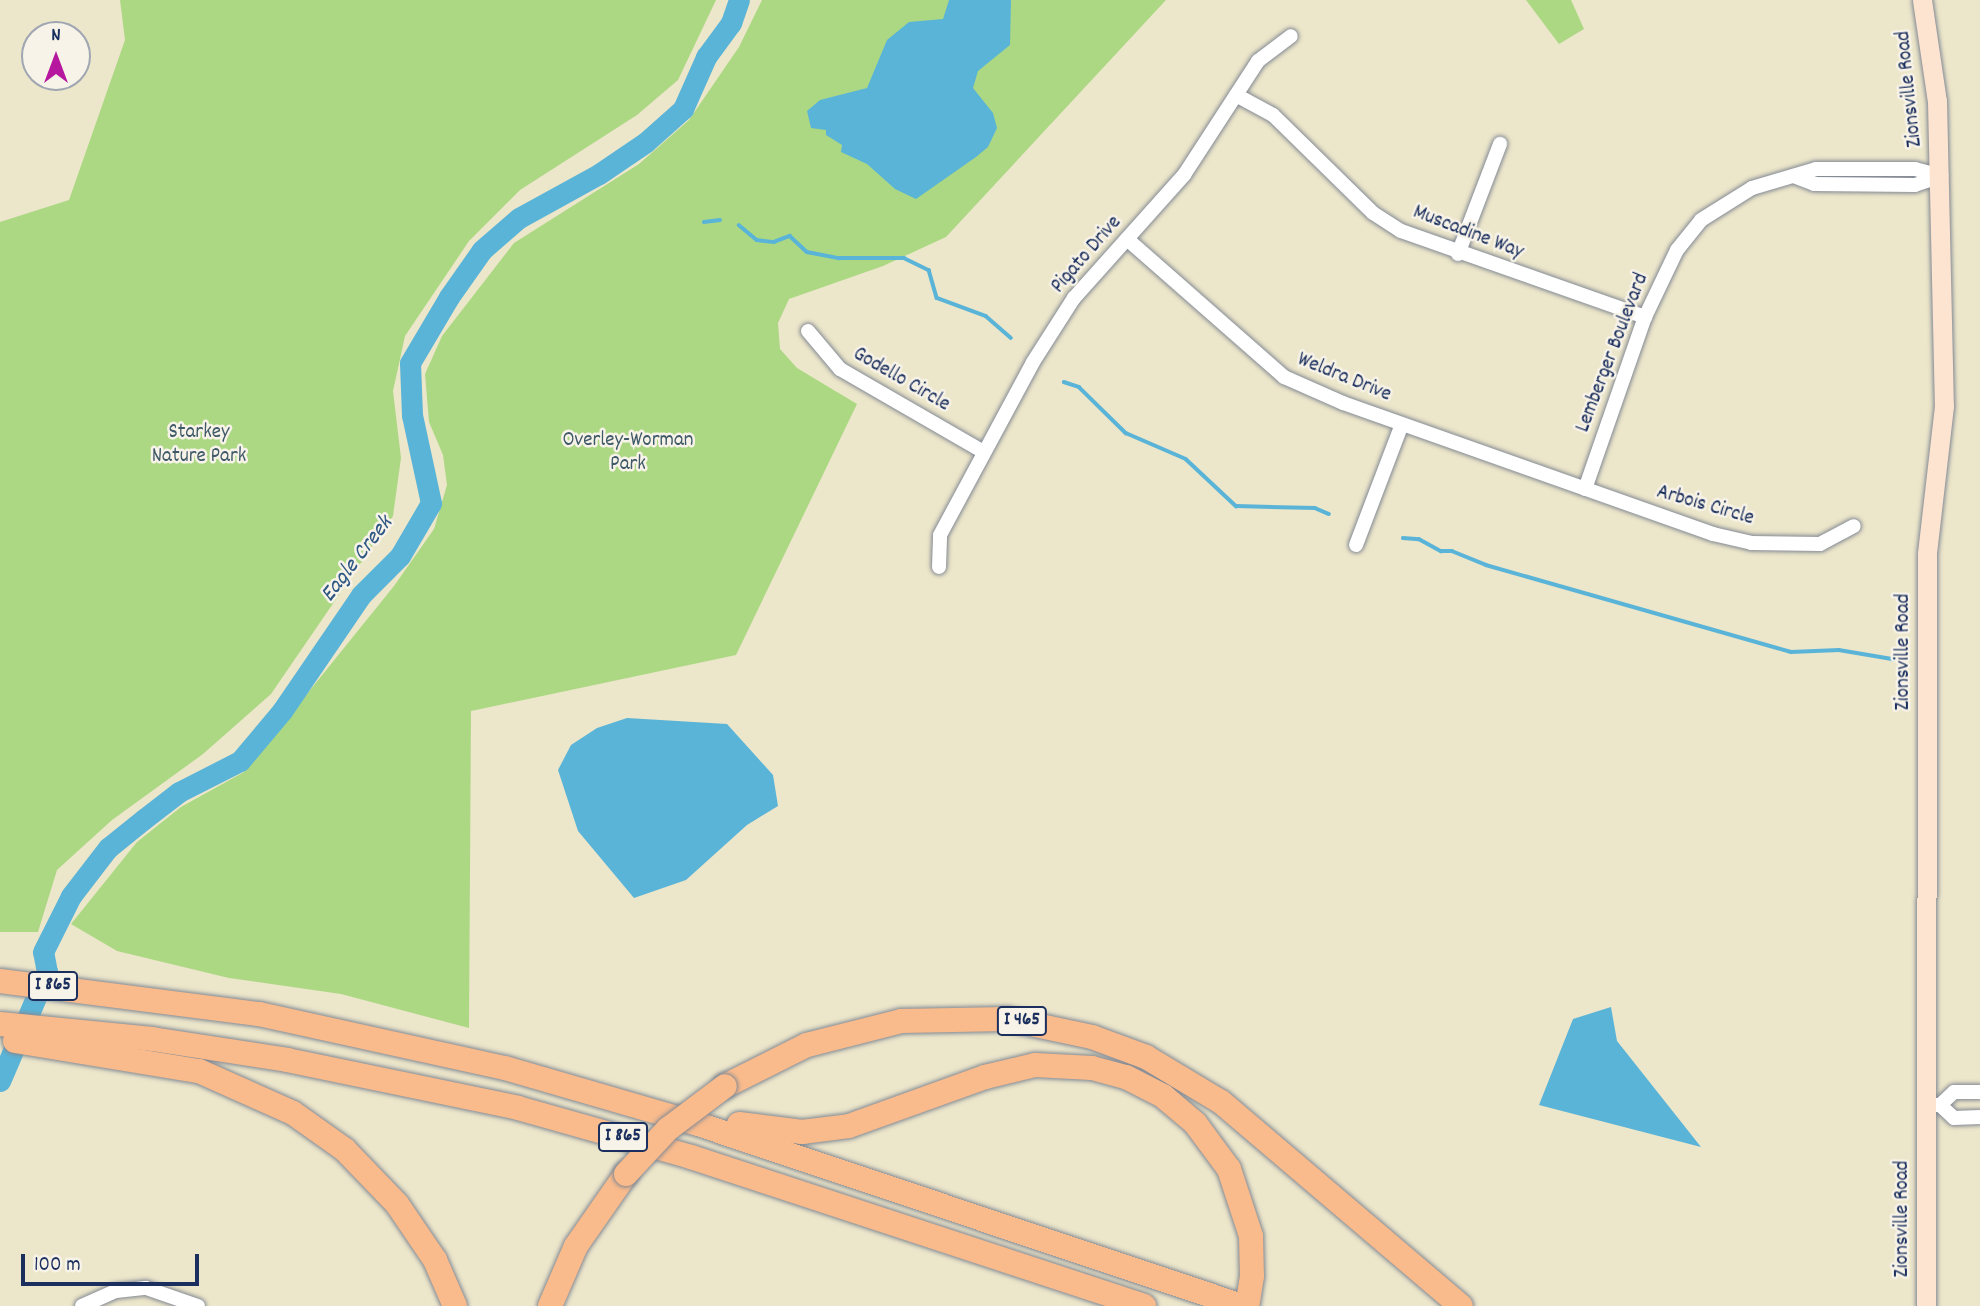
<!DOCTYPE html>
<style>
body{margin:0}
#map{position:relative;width:1980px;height:1306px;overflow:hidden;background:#ece6ca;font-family:Dekko,sans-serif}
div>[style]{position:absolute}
.green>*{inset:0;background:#acd884}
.water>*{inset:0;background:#5ab4d8}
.stream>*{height:3.5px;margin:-1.75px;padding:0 1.75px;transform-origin:1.75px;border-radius:1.75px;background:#5ab4d8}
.river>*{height:21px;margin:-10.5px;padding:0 10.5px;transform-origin:10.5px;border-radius:10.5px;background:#5ab4d8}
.roads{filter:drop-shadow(0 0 2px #848a94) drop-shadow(0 0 2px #848a94)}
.minor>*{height:14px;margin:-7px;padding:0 7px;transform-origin:7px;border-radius:7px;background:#fff}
.secondary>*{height:19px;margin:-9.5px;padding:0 9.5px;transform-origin:9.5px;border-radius:9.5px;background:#fde4d1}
.motorway>*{height:24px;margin:-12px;padding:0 12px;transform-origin:12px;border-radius:12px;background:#fabb8c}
.bridges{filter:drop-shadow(0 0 2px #848a94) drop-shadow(0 0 2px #848a94)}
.motorway-bridge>*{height:24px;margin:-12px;padding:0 12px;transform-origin:12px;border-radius:12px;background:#fabb8c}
span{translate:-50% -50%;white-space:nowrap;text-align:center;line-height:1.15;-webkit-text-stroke:5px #f7f3e8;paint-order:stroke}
.shield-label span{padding:2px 5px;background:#f7f3e8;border:2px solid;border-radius:5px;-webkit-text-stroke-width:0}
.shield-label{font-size:19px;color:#1b2f5e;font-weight:700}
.street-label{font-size:21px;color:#1b2f5e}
.park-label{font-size:21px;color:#3f5968}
.water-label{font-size:23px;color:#2e5783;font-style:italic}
.north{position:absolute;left:21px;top:21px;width:70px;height:70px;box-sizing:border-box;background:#f7f3e8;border:2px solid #9fa5b1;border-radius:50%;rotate:0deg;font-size:19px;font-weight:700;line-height:28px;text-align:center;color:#1b2f5e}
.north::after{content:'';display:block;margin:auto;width:24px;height:32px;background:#b5179e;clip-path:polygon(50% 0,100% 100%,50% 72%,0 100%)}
.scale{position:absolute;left:21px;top:1254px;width:178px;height:32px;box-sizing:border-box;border:4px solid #1b2f5e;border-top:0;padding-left:9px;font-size:21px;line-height:24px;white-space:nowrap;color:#1b2f5e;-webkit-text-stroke:5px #f7f3e8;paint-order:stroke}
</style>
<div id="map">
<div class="green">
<i style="clip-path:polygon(120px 0,716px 0,678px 80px,637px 115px,520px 190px,469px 241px,405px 336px,393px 391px,401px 458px,393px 516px,271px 694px,203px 754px,112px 820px,57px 870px,38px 932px,0 932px,0 222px,69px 200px,125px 40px)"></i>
<i style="clip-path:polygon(762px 0,1166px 0,946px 237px,883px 266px,789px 299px,778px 323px,780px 349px,797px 368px,857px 404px,736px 655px,471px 711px,469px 1028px,341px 994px,229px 978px,117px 951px,71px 924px,137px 842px,181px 807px,244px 772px,394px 586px,434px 529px,447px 485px,443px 455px,429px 422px,425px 374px,442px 336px,514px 243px,639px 164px,689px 120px,739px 47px)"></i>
<i style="clip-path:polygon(1526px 0,1571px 0,1584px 29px,1559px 44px)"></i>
</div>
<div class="water">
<i style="clip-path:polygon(949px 0,1011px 0,1010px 45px,978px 71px,973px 88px,993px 113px,997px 128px,988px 147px,976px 157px,916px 199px,895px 189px,867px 164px,841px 152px,842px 145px,826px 135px,826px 130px,811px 128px,807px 111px,820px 100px,867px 88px,887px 40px,909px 22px,943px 19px)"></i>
<i style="clip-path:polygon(627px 718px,727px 724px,773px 775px,778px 806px,747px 825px,686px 880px,634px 898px,578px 831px,558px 770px,571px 745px,597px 728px)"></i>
<i style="clip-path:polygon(1611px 1007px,1617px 1041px,1701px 1147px,1539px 1105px,1573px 1019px)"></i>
</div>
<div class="stream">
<i style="left:704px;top:222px;width:16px;rotate:-7deg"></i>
<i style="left:739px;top:225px;width:23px;rotate:40deg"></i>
<i style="left:757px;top:240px;width:17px;rotate:7deg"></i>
<i style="left:774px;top:242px;width:17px;rotate:-21deg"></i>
<i style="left:790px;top:236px;width:23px;rotate:43deg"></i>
<i style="left:807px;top:252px;width:33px;rotate:11deg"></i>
<i style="left:839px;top:258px;width:65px"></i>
<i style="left:904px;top:258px;width:28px;rotate:26deg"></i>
<i style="left:929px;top:270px;width:29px;rotate:74deg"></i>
<i style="left:937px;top:298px;width:52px;rotate:20.2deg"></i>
<i style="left:986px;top:316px;width:33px;rotate:41deg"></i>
<i style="left:1064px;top:382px;width:16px;rotate:18deg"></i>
<i style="left:1079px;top:387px;width:66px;rotate:44.4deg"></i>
<i style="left:1126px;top:433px;width:65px;rotate:23.4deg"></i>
<i style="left:1186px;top:459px;width:69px;rotate:43.2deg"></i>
<i style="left:1236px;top:506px;width:79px;rotate:1.5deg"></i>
<i style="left:1315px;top:508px;width:15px;rotate:23deg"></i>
<i style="left:1403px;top:538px;width:16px;rotate:4deg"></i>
<i style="left:1419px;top:539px;width:25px;rotate:29deg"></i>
<i style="left:1441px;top:551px;width:11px"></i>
<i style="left:1452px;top:551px;width:37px;rotate:22deg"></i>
<i style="left:1486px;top:565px;width:317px;rotate:15.9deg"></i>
<i style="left:1791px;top:652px;width:48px;rotate:-2.4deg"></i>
<i style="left:1839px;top:650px;width:55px;rotate:9.5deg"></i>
</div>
<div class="river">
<i style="left:0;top:1081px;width:119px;rotate:-66.7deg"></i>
<i style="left:47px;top:972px;width:20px;rotate:-101deg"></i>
<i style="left:43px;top:952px;width:63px;rotate:-63.4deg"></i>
<i style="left:71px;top:896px;width:61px;rotate:-52.4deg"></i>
<i style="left:108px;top:848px;width:46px;rotate:-38.9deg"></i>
<i style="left:144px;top:819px;width:44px;rotate:-37.6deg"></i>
<i style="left:179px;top:792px;width:68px;rotate:-26.9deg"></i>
<i style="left:240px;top:761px;width:65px;rotate:-50deg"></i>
<i style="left:282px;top:711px;width:140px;rotate:-55.7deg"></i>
<i style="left:361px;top:595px;width:55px;rotate:-45deg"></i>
<i style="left:400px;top:556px;width:61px;rotate:-59.7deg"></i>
<i style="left:431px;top:503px;width:90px;rotate:-102.2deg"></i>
<i style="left:412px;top:415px;width:52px;rotate:-92.2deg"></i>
<i style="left:410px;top:363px;width:77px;rotate:-59.4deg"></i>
<i style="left:449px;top:297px;width:57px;rotate:-54.9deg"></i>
<i style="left:482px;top:250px;width:49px;rotate:-40.9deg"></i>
<i style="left:519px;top:218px;width:91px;rotate:-28.8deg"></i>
<i style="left:599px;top:174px;width:57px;rotate:-34.2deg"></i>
<i style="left:646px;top:142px;width:50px;rotate:-41.7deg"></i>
<i style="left:683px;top:109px;width:57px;rotate:-66.1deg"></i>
<i style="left:706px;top:57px;width:42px;rotate:-53.7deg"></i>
<i style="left:731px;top:23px;width:24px;rotate:-71deg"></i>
</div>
<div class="roads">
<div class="minor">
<i style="left:1236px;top:95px;width:42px;rotate:28.4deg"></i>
<i style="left:1273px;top:115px;width:140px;rotate:44.4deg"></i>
<i style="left:1373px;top:213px;width:33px;rotate:33deg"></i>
<i style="left:1401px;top:231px;width:259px;rotate:19.4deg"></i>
<i style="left:1796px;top:177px;width:19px;rotate:21deg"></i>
<i style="left:1814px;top:184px;width:101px;rotate:0.6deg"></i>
<i style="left:1915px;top:185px;width:28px;rotate:-19deg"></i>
<i style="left:1127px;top:239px;width:209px;rotate:41.3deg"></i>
<i style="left:1284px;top:377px;width:64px;rotate:23.8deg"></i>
<i style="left:1343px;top:403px;width:393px;rotate:19.5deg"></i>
<i style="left:1713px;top:534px;width:39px;rotate:13deg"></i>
<i style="left:1751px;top:543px;width:69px;rotate:0.8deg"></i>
<i style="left:1820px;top:544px;width:38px;rotate:-28deg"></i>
<i style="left:1458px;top:254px;width:118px;rotate:-69.1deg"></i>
<i style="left:808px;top:331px;width:50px;rotate:49.9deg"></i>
<i style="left:840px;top:369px;width:166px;rotate:30deg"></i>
<i style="left:1585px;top:489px;width:182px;rotate:-70.8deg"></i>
<i style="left:1645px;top:317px;width:74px;rotate:-64.5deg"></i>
<i style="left:1677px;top:250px;width:38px;rotate:-51deg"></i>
<i style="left:1701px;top:220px;width:60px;rotate:-32.1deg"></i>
<i style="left:1752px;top:188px;width:67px;rotate:-16.5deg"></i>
<i style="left:1816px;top:169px;width:99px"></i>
<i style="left:1915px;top:169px;width:27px;rotate:15deg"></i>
<i style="left:1356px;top:545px;width:129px;rotate:-69.2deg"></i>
<i style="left:939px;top:567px;width:32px;rotate:-88deg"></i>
<i style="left:940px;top:535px;width:196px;rotate:-61.7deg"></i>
<i style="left:1033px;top:362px;width:76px;rotate:-57.4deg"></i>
<i style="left:1074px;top:298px;width:165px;rotate:-48.2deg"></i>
<i style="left:1184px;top:175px;width:136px;rotate:-57deg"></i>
<i style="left:1258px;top:61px;width:41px;rotate:-37.1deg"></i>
<i style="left:1926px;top:1105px;width:14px"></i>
<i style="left:1940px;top:1105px;width:19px;rotate:43deg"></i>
<i style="left:1954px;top:1118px;width:26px;rotate:-2deg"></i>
<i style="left:1940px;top:1105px;width:19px;rotate:-43deg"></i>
<i style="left:1954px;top:1092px;width:26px"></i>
<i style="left:82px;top:1306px;width:37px;rotate:-24deg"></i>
<i style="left:116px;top:1291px;width:30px;rotate:-6deg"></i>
<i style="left:146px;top:1288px;width:55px;rotate:19.1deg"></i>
</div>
<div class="secondary">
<i style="left:1922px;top:0;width:102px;rotate:81.6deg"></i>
<i style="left:1937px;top:101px;width:305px;rotate:88.7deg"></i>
<i style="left:1944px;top:406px;width:149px;rotate:96.6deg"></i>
<i style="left:1927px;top:554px;width:752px;rotate:90.08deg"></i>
</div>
<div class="motorway">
<i style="left:0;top:981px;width:261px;rotate:7.3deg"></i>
<i style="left:259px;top:1014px;width:252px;rotate:12.4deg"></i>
<i style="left:505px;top:1068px;width:201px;rotate:16.2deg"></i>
<i style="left:698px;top:1124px;width:574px;rotate:18.5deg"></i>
<i style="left:0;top:1024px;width:153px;rotate:5.6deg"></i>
<i style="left:152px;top:1039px;width:137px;rotate:8.8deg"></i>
<i style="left:287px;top:1060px;width:236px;rotate:11.7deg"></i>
<i style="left:518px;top:1108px;width:180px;rotate:15.8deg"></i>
<i style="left:691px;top:1157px;width:477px;rotate:18.2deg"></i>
<i style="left:15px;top:1041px;width:186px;rotate:9.3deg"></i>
<i style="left:199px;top:1071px;width:103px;rotate:24.1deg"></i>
<i style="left:293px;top:1113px;width:64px;rotate:35.4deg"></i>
<i style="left:345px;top:1150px;width:75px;rotate:46.1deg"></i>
<i style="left:397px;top:1204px;width:68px;rotate:55.8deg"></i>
<i style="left:435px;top:1260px;width:50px;rotate:66.5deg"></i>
<i style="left:725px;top:1086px;width:92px;rotate:-26.6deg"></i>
<i style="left:807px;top:1045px;width:97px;rotate:-14.3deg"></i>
<i style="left:901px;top:1021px;width:106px;rotate:-1.1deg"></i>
<i style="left:1007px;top:1019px;width:87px;rotate:12deg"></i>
<i style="left:1092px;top:1037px;width:58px;rotate:20.3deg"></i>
<i style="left:1146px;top:1057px;width:87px;rotate:31deg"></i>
<i style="left:1221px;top:1102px;width:315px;rotate:40.4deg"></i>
<i style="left:739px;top:1124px;width:64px;rotate:7.2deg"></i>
<i style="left:802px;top:1132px;width:47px;rotate:-7.3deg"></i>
<i style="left:849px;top:1126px;width:145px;rotate:-19.8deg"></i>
<i style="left:985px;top:1077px;width:51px;rotate:-13.5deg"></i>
<i style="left:1035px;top:1065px;width:57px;rotate:3deg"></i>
<i style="left:1092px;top:1068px;width:35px;rotate:15deg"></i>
<i style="left:1126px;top:1077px;width:42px;rotate:27.2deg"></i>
<i style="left:1163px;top:1096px;width:42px;rotate:40.2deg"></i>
<i style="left:1195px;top:1123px;width:57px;rotate:53.5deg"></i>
<i style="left:1229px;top:1169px;width:71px;rotate:71.8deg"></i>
<i style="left:1251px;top:1236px;width:40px;rotate:88.6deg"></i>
<i style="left:1252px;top:1276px;width:30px;rotate:99deg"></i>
<i style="left:550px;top:1306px;width:65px;rotate:-66.6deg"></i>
<i style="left:576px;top:1246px;width:88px;rotate:-55.2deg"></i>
</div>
</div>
<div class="bridges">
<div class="motorway-bridge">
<i style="left:626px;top:1174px;width:62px;rotate:-47deg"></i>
<i style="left:668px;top:1129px;width:71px;rotate:-37deg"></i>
</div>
</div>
<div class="shield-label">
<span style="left:53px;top:986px">I 865</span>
<span style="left:1022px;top:1021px">I 465</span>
<span style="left:623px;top:1137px">I 865</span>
</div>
<div class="street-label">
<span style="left:1910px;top:89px;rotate:-96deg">Zionsville Road</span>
<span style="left:1468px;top:233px;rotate:21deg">Muscadine Way</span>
<span style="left:1087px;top:255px;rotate:-49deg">Pigato Drive</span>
<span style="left:1613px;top:353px;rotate:-69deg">Lemberger Boulevard</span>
<span style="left:1344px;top:378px;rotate:22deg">Weldra Drive</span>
<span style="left:901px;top:380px;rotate:30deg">Godello Circle</span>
<span style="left:1705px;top:506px;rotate:16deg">Arbois Circle</span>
<span style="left:1904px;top:652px;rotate:-90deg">Zionsville Road</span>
<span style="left:1903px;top:1219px;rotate:-90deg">Zionsville Road</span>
</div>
<div class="park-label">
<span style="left:199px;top:445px">Starkey<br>Nature Park</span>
<span style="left:628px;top:453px">Overley-Worman<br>Park</span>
</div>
<div class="water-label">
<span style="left:358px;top:560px;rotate:-52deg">Eagle Creek</span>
</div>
<div class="north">N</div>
<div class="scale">100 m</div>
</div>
